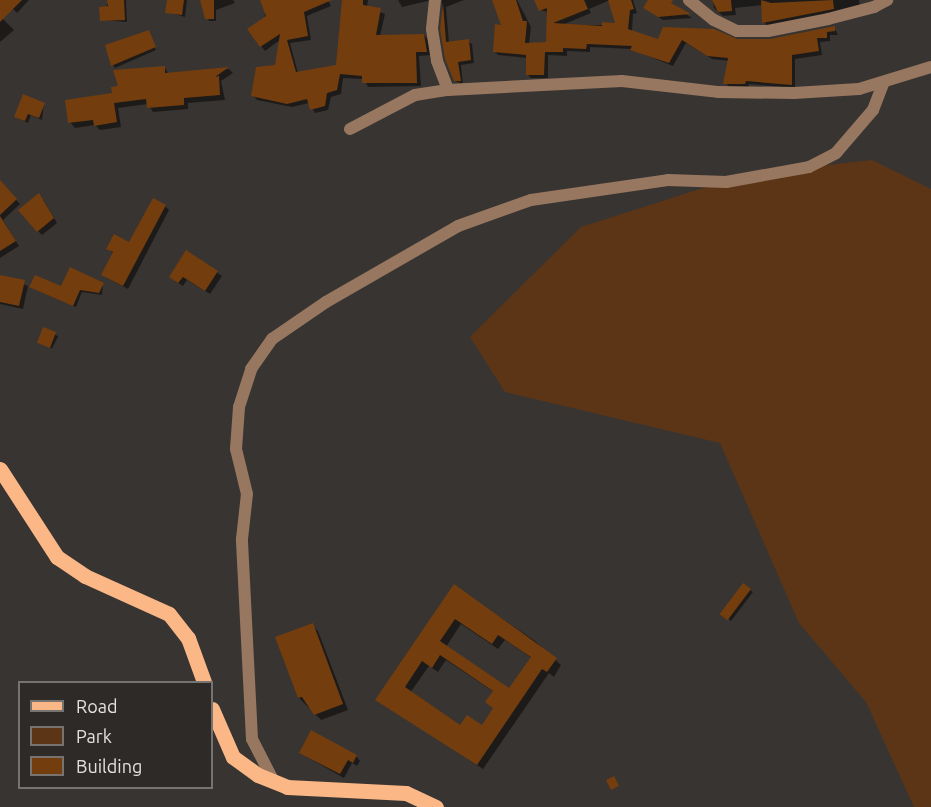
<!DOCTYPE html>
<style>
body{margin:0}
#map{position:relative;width:931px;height:807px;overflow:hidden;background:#383431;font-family:Ubuntu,sans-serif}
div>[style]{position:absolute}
.green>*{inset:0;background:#5c3517}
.shadow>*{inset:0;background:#0007;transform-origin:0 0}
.building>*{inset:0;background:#743d0d;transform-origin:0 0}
.street>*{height:12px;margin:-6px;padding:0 6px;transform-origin:6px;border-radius:6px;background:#987760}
.primary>*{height:15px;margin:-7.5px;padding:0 7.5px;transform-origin:7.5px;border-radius:7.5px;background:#fcb787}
span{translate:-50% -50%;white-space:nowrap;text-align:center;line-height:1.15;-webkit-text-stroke:4.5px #2e2a27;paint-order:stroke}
.legend{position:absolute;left:18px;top:681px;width:195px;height:108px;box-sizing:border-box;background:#2e2a27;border:2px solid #777371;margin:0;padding:8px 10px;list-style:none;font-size:18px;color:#e4e1df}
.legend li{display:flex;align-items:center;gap:12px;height:30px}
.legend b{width:30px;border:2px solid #777371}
</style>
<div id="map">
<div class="green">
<i style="clip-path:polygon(872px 160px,931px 189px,931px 807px,914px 807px,866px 702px,799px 623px,720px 443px,505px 392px,470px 337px,581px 227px,747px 174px)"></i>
</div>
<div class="shadow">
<i style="clip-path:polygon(4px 0,29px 0,17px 13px)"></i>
<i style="clip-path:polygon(109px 0,126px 0,127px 22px,101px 20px)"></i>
<i style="clip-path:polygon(169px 0,187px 0,185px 17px,167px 12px)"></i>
<i style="clip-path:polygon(201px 0,233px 0,235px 3px,216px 10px,216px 21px,209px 21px)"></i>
<i style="clip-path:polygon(267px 0,328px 0,331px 6px,307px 16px,311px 40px,290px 43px,298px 73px,337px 66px,345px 0,368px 0,367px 7px,385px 14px,380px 36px,424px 35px,428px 40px,431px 55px,419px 56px,421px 86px,368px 87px,364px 79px,343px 78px,341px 94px,331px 97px,328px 110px,315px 113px,309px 103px,292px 107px,257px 100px,253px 95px,276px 67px,280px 40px,265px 51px,261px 46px)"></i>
<i style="clip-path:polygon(398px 0,432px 0,402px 7px)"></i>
<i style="clip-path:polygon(442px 0,464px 0,446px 7px,449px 43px,468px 41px,472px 44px,474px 63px,461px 65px,463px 84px,455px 81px,442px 29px)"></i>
<i style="clip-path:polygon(evenodd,494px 0,517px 0,531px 27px,529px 44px,548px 44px,548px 12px,540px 10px,536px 0,633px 0,637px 13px,633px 14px,632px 32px,659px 41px,664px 28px,737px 41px,770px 41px,834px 27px,838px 35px,830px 35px,830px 41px,820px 42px,822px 55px,795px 59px,795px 88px,749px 84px,748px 87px,729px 87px,726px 83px,729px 61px,712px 59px,686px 43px,673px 66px,631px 49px,590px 47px,590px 52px,567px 51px,567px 56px,548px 55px,548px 78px,531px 78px,528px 75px,528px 58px,498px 55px,494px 51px,503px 27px,494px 0,610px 0,617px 25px,562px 25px,591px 13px,589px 9px,610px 0)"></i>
<i style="clip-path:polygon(649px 0,664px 0,692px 18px,663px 20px,645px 8px)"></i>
<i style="clip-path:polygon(713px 0,859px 0,860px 7px,768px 26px,764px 22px,763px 5px,735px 8px,736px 15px,723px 16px,714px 8px)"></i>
<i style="clip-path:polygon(0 16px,14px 30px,0 42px)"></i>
<i style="clip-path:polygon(148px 33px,156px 50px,115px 68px,113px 65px)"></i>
<i style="clip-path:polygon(164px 67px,169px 74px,229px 69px,233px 73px,221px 81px,225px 100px,188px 103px,188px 109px,153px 112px,148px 104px,118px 108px,121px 127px,100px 130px,95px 125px,75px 128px,70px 122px,120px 87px)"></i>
<i style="clip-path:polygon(44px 104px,42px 120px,31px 115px,28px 123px,16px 117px)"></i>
<i style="clip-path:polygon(0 183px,20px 204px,3px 220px,19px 246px,0 258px)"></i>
<i style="clip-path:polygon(43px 199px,57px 223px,42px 235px,38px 231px)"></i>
<i style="clip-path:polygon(165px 206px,169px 210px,128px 289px,107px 278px,103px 274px,114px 254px,108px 249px,130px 244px)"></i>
<i style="clip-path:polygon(187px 252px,222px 276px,210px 294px,187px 280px,183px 286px,175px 281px)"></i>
<i style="clip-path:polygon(0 277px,28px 286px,23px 309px,0 304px)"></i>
<i style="clip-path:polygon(103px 284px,102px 295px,82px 292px,76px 307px,34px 289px)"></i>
<i style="left:44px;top:329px;width:16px;height:14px;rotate:27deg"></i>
<i style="clip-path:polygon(evenodd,454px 586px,535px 641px,561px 665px,554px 677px,549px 673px,483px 769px,377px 699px,454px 586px,461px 624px,498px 649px,505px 640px,532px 658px,510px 690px,446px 647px,461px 624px,454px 586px,446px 660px,494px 692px,494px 709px,482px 727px,461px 727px,410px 693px,429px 666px,438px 672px,446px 660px)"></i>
<i style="clip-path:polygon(750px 590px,753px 592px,731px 621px,725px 616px)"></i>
<i style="clip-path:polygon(312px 625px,318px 631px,348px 710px,321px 720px,299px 698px)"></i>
<i style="clip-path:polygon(300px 753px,356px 756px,360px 761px,357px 766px,352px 763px,344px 778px)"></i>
</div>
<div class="building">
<i style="clip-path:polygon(0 0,22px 0,0 22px)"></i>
<i style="clip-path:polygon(107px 0,124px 0,125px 20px,100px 21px,99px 7px,108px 6px)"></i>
<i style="clip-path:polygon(167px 0,184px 0,182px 15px,165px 13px)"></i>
<i style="clip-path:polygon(200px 0,214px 0,214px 19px,205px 19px)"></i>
<i style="clip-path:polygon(260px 0,332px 0,304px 12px,308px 36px,287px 40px,296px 72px,336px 65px,342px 0,363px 0,363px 5px,381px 8px,376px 35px,424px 34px,427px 52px,416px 52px,417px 83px,362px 83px,362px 76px,340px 74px,337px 90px,327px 93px,325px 106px,310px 110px,307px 99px,287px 104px,251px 96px,256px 67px,275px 65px,280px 34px,260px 47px,247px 29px,266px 16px)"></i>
<i style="clip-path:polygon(492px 0,516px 0,523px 21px,527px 21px,525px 43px,546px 42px,547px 8px,539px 11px,534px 0,584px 0,588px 9px,553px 23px,602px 26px,602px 22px,615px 23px,608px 0,631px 0,634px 9px,630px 10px,628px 29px,658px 39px,663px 27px,714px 29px,737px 39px,770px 39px,835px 26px,835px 31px,827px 32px,827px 38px,817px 38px,819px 51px,792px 55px,792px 85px,746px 81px,745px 84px,723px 84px,728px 58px,707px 56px,682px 40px,669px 63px,630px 50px,632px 46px,587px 44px,586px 49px,563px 48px,563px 52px,545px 52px,544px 75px,526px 75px,526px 55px,493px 52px,495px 24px,501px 25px)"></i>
<i style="clip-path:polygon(648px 0,673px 0,671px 3px,691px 14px,658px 17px,643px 8px)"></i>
<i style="clip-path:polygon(712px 0,731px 0,732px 11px,718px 12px)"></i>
<i style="clip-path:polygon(761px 0,771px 3px,833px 0,834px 9px,762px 23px)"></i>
<i style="clip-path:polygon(443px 3px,446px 42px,469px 39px,471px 60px,458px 62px,461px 81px,454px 81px,445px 59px,440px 29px)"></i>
<i style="clip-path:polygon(149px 30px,156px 47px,111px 66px,105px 45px)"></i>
<i style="clip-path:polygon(165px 66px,165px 73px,229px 67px,215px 77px,219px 76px,220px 95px,184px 98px,184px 105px,147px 108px,146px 99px,114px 103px,117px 122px,94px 126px,93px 120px,68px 123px,65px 100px,112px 93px,111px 87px,118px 86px,113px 70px)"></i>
<i style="clip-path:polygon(23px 94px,45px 103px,39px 118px,28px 114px,25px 121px,14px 117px)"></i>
<i style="clip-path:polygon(0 180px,17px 199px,0 215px)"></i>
<i style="clip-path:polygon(39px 193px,54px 218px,37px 232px,18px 210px)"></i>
<i style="clip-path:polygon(153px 198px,166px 205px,123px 286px,101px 275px,113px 252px,106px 249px,114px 234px,129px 242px)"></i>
<i style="clip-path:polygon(0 216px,16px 241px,0 251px)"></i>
<i style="clip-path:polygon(186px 250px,218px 271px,205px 291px,183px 277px,178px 283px,169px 277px)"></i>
<i style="clip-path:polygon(70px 267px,104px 283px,99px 293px,80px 290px,73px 306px,29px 287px,35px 275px,61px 286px)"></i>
<i style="clip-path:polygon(0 275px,25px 280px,19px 306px,0 302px)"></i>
<i style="left:43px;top:327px;width:14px;height:17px;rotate:21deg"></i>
<i style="left:743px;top:583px;width:10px;height:39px;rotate:37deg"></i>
<i style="clip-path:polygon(evenodd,454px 584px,557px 658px,547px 672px,542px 669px,477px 765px,375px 700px,454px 584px,455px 619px,492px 644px,498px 635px,531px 657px,509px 688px,440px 641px,455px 619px,454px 584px,440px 655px,493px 691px,485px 702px,493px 708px,482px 725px,467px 715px,460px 725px,405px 687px,422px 661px,432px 668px,440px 655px)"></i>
<i style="clip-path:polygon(313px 623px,343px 704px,314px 715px,302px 697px,298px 698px,275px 637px)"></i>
<i style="clip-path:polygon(311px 730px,357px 755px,353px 763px,348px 760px,340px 774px,299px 753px)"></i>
<i style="left:614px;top:776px;width:11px;height:9px;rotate:63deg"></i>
</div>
<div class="street">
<i style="left:435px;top:0;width:29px;rotate:96deg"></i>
<i style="left:432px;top:29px;width:32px;rotate:81deg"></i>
<i style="left:437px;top:61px;width:31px;rotate:69deg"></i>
<i style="left:689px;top:0;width:32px;rotate:39deg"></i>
<i style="left:714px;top:20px;width:25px;rotate:26deg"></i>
<i style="left:737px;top:31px;width:31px"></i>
<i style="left:768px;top:31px;width:61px;rotate:-11.3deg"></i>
<i style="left:828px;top:19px;width:48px;rotate:-14.6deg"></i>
<i style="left:874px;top:7px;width:15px;rotate:-28deg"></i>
<i style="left:350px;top:129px;width:73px;rotate:-27.6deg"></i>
<i style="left:415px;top:95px;width:33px;rotate:-9deg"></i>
<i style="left:448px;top:90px;width:174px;rotate:-3deg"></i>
<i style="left:622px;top:81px;width:98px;rotate:6.5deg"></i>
<i style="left:719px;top:92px;width:75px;rotate:0.8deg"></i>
<i style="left:794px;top:93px;width:65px;rotate:-3.5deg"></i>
<i style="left:859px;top:89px;width:75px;rotate:-17deg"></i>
<i style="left:274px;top:782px;width:48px;rotate:-117.1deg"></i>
<i style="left:252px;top:739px;width:200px;rotate:-92.9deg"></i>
<i style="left:242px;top:539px;width:45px;rotate:-83.7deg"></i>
<i style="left:247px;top:494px;width:46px;rotate:-103.7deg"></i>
<i style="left:236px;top:449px;width:42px;rotate:-85.9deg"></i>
<i style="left:239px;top:407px;width:40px;rotate:-72deg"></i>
<i style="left:251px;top:369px;width:37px;rotate:-55deg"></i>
<i style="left:272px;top:339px;width:65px;rotate:-34.4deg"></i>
<i style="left:326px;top:302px;width:152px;rotate:-29.9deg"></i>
<i style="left:458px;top:226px;width:77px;rotate:-19.6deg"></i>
<i style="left:531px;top:200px;width:138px;rotate:-8.3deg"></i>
<i style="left:668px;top:180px;width:58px;rotate:2deg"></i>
<i style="left:726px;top:182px;width:84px;rotate:-10.2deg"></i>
<i style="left:809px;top:167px;width:30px;rotate:-27deg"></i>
<i style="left:836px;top:153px;width:57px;rotate:-49.3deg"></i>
<i style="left:873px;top:110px;width:30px;rotate:-69deg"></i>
</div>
<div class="primary">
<i style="left:0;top:469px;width:105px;rotate:57.1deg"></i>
<i style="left:57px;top:557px;width:34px;rotate:34deg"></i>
<i style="left:85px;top:576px;width:92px;rotate:24.3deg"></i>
<i style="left:169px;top:614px;width:31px;rotate:52deg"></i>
<i style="left:188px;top:638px;width:47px;rotate:70deg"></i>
<i style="left:212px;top:709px;width:52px;rotate:66.4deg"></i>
<i style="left:233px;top:757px;width:31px;rotate:36deg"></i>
<i style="left:258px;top:775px;width:31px;rotate:22deg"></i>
<i style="left:287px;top:787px;width:119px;rotate:2.9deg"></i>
<i style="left:406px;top:793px;width:33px;rotate:25deg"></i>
</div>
<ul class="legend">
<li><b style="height:8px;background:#fcb787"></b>Road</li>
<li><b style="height:16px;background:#5c3517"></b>Park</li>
<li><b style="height:16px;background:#743d0d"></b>Building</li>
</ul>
</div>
